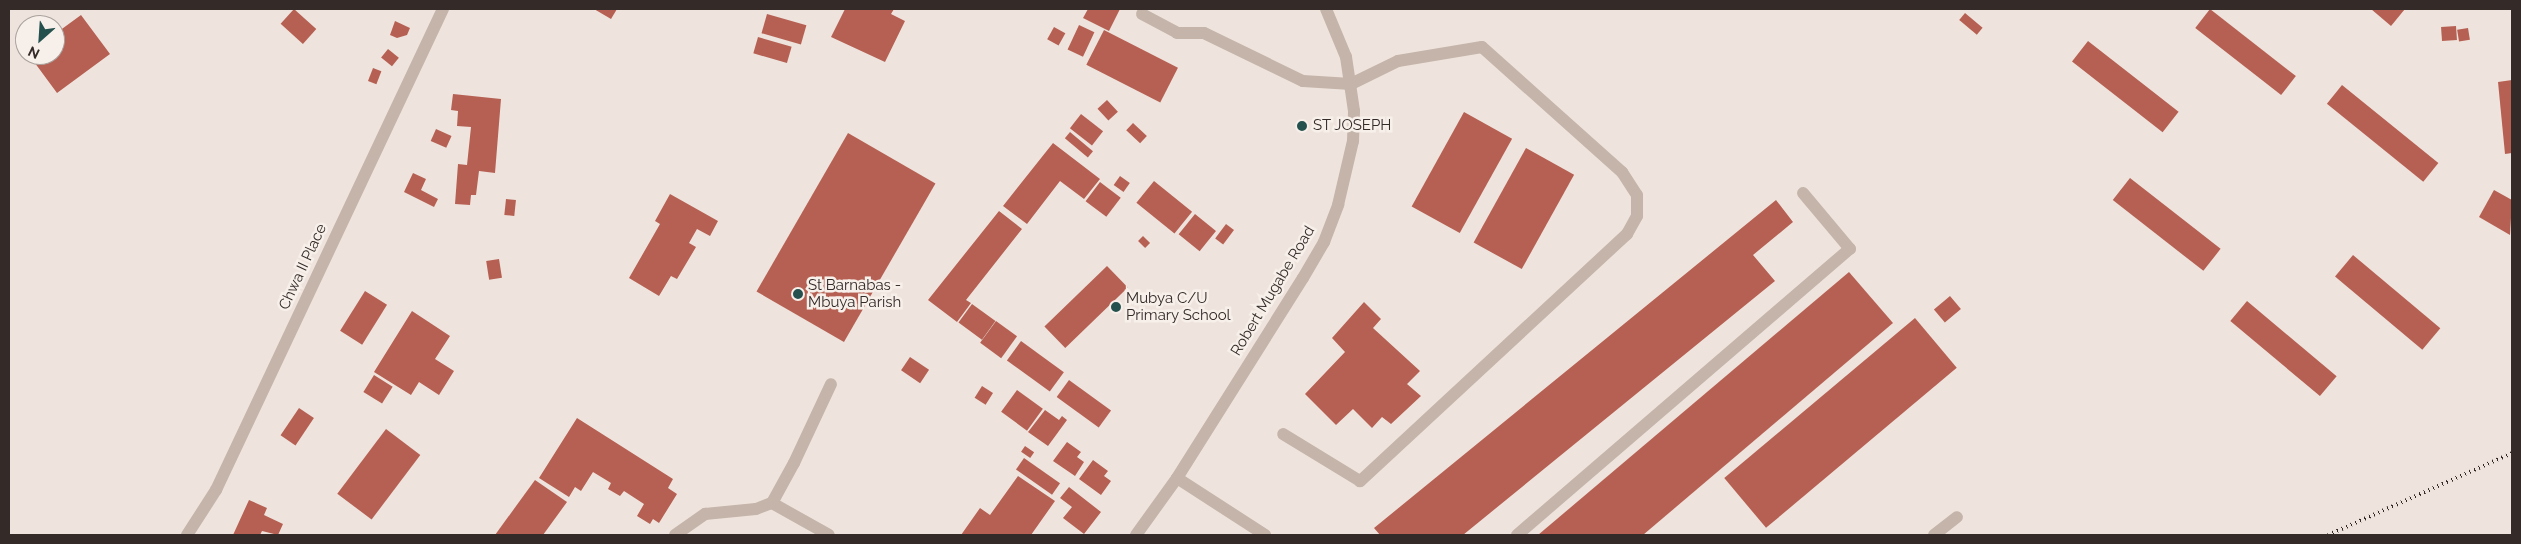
<!DOCTYPE html>
<style>
body{margin:0}
#map{position:relative;width:2521px;height:544px;overflow:hidden;background:#efe4dd;font-family:Raleway,sans-serif}
div>[style]{position:absolute}
.building>*{inset:0;background:#b66053;transform-origin:0 0}
.minor>*{height:12px;margin:-6px;padding:0 6px;transform-origin:6px;border-radius:6px;background:#c5b4aa}
.rail>*{height:4px;margin-top:-2px;transform-origin:0;background:repeating-linear-gradient(90deg,#342b29 0 1px,transparent 0 5px)}
.dots>*{width:14px;height:14px;translate:-50% -50%;box-sizing:border-box;border:2px solid #f7efe9;border-radius:50%}
span{translate:-50% -50%;white-space:nowrap;text-align:center;line-height:1.15;-webkit-text-stroke:5px #f7efe9;paint-order:stroke}
.poi-label{font-size:15px;color:#342b29}
.left{translate:0 -50%;text-align:left}
.street-label{font-size:15px;color:#342b29}
.frame{position:absolute;inset:0;border:10px solid #342b29;pointer-events:none}
.north{position:absolute;left:15px;top:15px;width:50px;height:50px;box-sizing:border-box;background:#f7efe9;border:1px solid #a9a19c;border-radius:50%;rotate:206deg;font-size:14px;font-weight:700;line-height:20px;text-align:center;color:#342b29}
.north::after{content:'';display:block;margin:auto;width:18px;height:22px;background:#24504e;clip-path:polygon(50% 0,100% 100%,50% 72%,0 100%)}
</style>
<div id="map">
<div class="building">
<i style="left:294px;top:9px;width:30px;height:20px;rotate:42deg"></i>
<i style="clip-path:polygon(594px 9px,617px 9px,611px 19px)"></i>
<i style="clip-path:polygon(845px 9px,894px 9px,891px 14px,905px 21px,885px 62px,831px 37px)"></i>
<i style="clip-path:polygon(1088px 9px,1120px 9px,1109px 31px,1083px 18px)"></i>
<i style="left:2210px;top:9px;width:109px;height:24px;rotate:38deg"></i>
<i style="clip-path:polygon(2371px 9px,2405px 9px,2391px 26px)"></i>
<i style="left:1965px;top:13px;width:23px;height:9px;rotate:40deg"></i>
<i style="left:767px;top:14px;width:41px;height:20px;rotate:16deg"></i>
<i style="clip-path:polygon(81px 15px,110px 54px,57px 93px,29px 55px,55px 55px,55px 34px)"></i>
<i style="clip-path:polygon(395px 21px,410px 28px,407px 35px,397px 38px,390px 35px)"></i>
<i style="left:1079px;top:25px;width:17px;height:27px;rotate:25deg"></i>
<i style="left:2456px;top:26px;width:14px;height:15px;rotate:86deg"></i>
<i style="left:1054px;top:27px;width:13px;height:14px;rotate:29deg"></i>
<i style="left:2468px;top:28px;width:12px;height:11px;rotate:81deg"></i>
<i style="left:1104px;top:30px;width:83px;height:39px;rotate:27deg"></i>
<i style="left:758px;top:37px;width:35px;height:17px;rotate:16deg"></i>
<i style="left:2088px;top:41px;width:115px;height:26px;rotate:38deg"></i>
<i style="left:388px;top:49px;width:14px;height:11px;rotate:39deg"></i>
<i style="left:373px;top:68px;width:9px;height:14px;rotate:21deg"></i>
<i style="clip-path:polygon(2512px 80px,2512px 153px,2505px 154px,2498px 82px)"></i>
<i style="left:2342px;top:85px;width:124px;height:24px;rotate:39deg"></i>
<i style="clip-path:polygon(453px 94px,501px 99px,495px 173px,479px 171px,476px 195px,471px 195px,470px 205px,455px 204px,458px 164px,467px 165px,471px 127px,457px 126px,458px 111px,451px 110px)"></i>
<i style="left:1107px;top:100px;width:16px;height:13px;rotate:47deg"></i>
<i style="left:1464px;top:112px;width:55px;height:108px;rotate:29deg"></i>
<i style="left:1081px;top:114px;width:28px;height:18px;rotate:38deg"></i>
<i style="left:1133px;top:123px;width:19px;height:10px;rotate:43deg"></i>
<i style="left:436px;top:129px;width:17px;height:13px;rotate:24deg"></i>
<i style="left:1070px;top:132px;width:30px;height:8px;rotate:40deg"></i>
<i style="left:848px;top:133px;width:101px;height:183px;rotate:30deg"></i>
<i style="clip-path:polygon(1053px 143px,1100px 179px,1084px 199px,1060px 181px,1027px 224px,1003px 206px)"></i>
<i style="left:1526px;top:148px;width:55px;height:108px;rotate:29deg"></i>
<i style="clip-path:polygon(413px 173px,426px 179px,421px 190px,438px 199px,434px 207px,404px 192px)"></i>
<i style="left:1120px;top:176px;width:12px;height:11px;rotate:35deg"></i>
<i style="left:2130px;top:178px;width:115px;height:28px;rotate:38deg"></i>
<i style="left:1154px;top:181px;width:49px;height:28px;rotate:39deg"></i>
<i style="left:1100px;top:182px;width:26px;height:24px;rotate:37deg"></i>
<i style="clip-path:polygon(2494px 190px,2512px 200px,2510px 235px,2479px 217px)"></i>
<i style="clip-path:polygon(670px 194px,718px 221px,710px 236px,697px 229px,689px 243px,696px 247px,677px 279px,671px 276px,659px 296px,629px 278px,660px 224px,655px 221px)"></i>
<i style="left:506px;top:199px;width:10px;height:16px;rotate:6deg"></i>
<i style="clip-path:polygon(1776px 200px,1793px 222px,1753px 255px,1775px 281px,1463px 535px,1380px 535px,1374px 528px)"></i>
<i style="clip-path:polygon(999px 211px,1022px 229px,966px 300px,971px 303px,957px 322px,928px 300px)"></i>
<i style="left:1195px;top:214px;width:27px;height:26px;rotate:39deg"></i>
<i style="left:1226px;top:224px;width:10px;height:18px;rotate:37deg"></i>
<i style="left:1143px;top:236px;width:10px;height:7px;rotate:45deg"></i>
<i style="left:2353px;top:255px;width:114px;height:28px;rotate:40deg"></i>
<i style="left:499px;top:259px;width:19px;height:13px;rotate:81deg"></i>
<i style="left:1107px;top:266px;width:30px;height:87px;rotate:46deg"></i>
<i style="clip-path:polygon(1849px 272px,1893px 323px,1643px 535px,1538px 535px)"></i>
<i style="left:365px;top:291px;width:26px;height:47px;rotate:32deg"></i>
<i style="left:1950px;top:296px;width:17px;height:21px;rotate:50deg"></i>
<i style="left:2247px;top:301px;width:117px;height:26px;rotate:40deg"></i>
<i style="clip-path:polygon(1364px 302px,1381px 319px,1373px 328px,1420px 371px,1407px 384px,1421px 396px,1391px 424px,1382px 417px,1372px 428px,1353px 409px,1336px 425px,1305px 394px,1345px 352px,1332px 338px)"></i>
<i style="left:972px;top:304px;width:29px;height:23px;rotate:36deg"></i>
<i style="clip-path:polygon(412px 311px,450px 336px,435px 359px,454px 371px,439px 395px,419px 382px,411px 395px,374px 372px)"></i>
<i style="left:1915px;top:318px;width:65px;height:249px;rotate:50deg"></i>
<i style="left:996px;top:321px;width:26px;height:27px;rotate:36deg"></i>
<i style="left:1021px;top:341px;width:53px;height:24px;rotate:36deg"></i>
<i style="left:910px;top:357px;width:23px;height:16px;rotate:34deg"></i>
<i style="left:374px;top:375px;width:22px;height:20px;rotate:32deg"></i>
<i style="left:1069px;top:380px;width:52px;height:21px;rotate:36deg"></i>
<i style="left:982px;top:386px;width:13px;height:14px;rotate:32deg"></i>
<i style="left:1017px;top:390px;width:32px;height:27px;rotate:36deg"></i>
<i style="left:299px;top:408px;width:18px;height:33px;rotate:34deg"></i>
<i style="clip-path:polygon(1045px 410px,1059px 420px,1062px 416px,1067px 420px,1048px 446px,1028px 432px)"></i>
<i style="clip-path:polygon(577px 418px,673px 479px,668px 488px,677px 494px,659px 523px,653px 519px,650px 524px,637px 516px,644px 504px,624px 491px,620px 496px,608px 489px,611px 483px,593px 472px,581px 491px,575px 487px,569px 497px,539px 478px)"></i>
<i style="left:386px;top:429px;width:43px;height:81px;rotate:37deg"></i>
<i style="clip-path:polygon(1067px 442px,1081px 452px,1077px 457px,1084px 462px,1075px 476px,1053px 461px)"></i>
<i style="left:1025px;top:446px;width:11px;height:7px;rotate:34deg"></i>
<i style="left:1024px;top:458px;width:44px;height:14px;rotate:35deg"></i>
<i style="clip-path:polygon(1093px 460px,1108px 471px,1104px 476px,1111px 481px,1101px 495px,1079px 479px)"></i>
<i style="clip-path:polygon(1018px 476px,1055px 501px,1031px 535px,961px 535px,980px 508px,990px 515px)"></i>
<i style="clip-path:polygon(535px 480px,567px 502px,543px 535px,495px 535px)"></i>
<i style="clip-path:polygon(1069px 487px,1101px 512px,1084px 534px,1063px 518px,1072px 507px,1060px 498px)"></i>
<i style="clip-path:polygon(249px 500px,267px 508px,264px 515px,283px 524px,278px 535px,262px 531px,260px 535px,233px 535px)"></i>
</div>
<div class="minor">
<i style="left:1142px;top:14px;width:40px;rotate:28deg"></i>
<i style="left:1177px;top:33px;width:27px"></i>
<i style="left:1204px;top:33px;width:110px;rotate:25.9deg"></i>
<i style="left:1303px;top:81px;width:48px;rotate:3.6deg"></i>
<i style="left:1351px;top:84px;width:52px;rotate:-26.1deg"></i>
<i style="left:1398px;top:61px;width:85px;rotate:-9.5deg"></i>
<i style="left:1482px;top:47px;width:188px;rotate:41.8deg"></i>
<i style="left:1622px;top:172px;width:27px;rotate:57deg"></i>
<i style="left:1637px;top:195px;width:21px;rotate:90deg"></i>
<i style="left:1637px;top:216px;width:21px;rotate:119deg"></i>
<i style="left:1627px;top:234px;width:364px;rotate:137.2deg"></i>
<i style="left:1360px;top:481px;width:90px;rotate:-148.6deg"></i>
<i style="left:1177px;top:478px;width:105px;rotate:32.9deg"></i>
<i style="left:772px;top:503px;width:65px;rotate:29.3deg"></i>
<i style="left:187px;top:535px;width:54px;rotate:-57.2deg"></i>
<i style="left:216px;top:490px;width:532px;rotate:-64.74deg"></i>
<i style="left:675px;top:535px;width:37px;rotate:-35deg"></i>
<i style="left:705px;top:514px;width:51px;rotate:-5.6deg"></i>
<i style="left:756px;top:509px;width:17px;rotate:-21deg"></i>
<i style="left:772px;top:503px;width:46px;rotate:-61.2deg"></i>
<i style="left:794px;top:463px;width:87px;rotate:-64.9deg"></i>
<i style="left:1136px;top:535px;width:70px;rotate:-54.3deg"></i>
<i style="left:1177px;top:478px;width:236px;rotate:-57.8deg"></i>
<i style="left:1303px;top:278px;width:42px;rotate:-59.7deg"></i>
<i style="left:1324px;top:242px;width:40px;rotate:-69deg"></i>
<i style="left:1338px;top:205px;width:66px;rotate:-76.8deg"></i>
<i style="left:1353px;top:141px;width:30px;rotate:-88deg"></i>
<i style="left:1354px;top:111px;width:55px;rotate:-98.4deg"></i>
<i style="left:1346px;top:57px;width:52px;rotate:-112.6deg"></i>
<i style="left:1517px;top:535px;width:439px;rotate:-40.7deg"></i>
<i style="left:1850px;top:249px;width:73px;rotate:-130deg"></i>
<i style="left:1934px;top:535px;width:29px;rotate:-38deg"></i>
</div>
<div class="rail">
<i style="left:2328px;top:535px;width:201px;rotate:-24deg"></i>
</div>
<div class="dots">
<i style="left:1302px;top:126px;background:#24504e"></i>
<i style="left:798px;top:294px;background:#24504e"></i>
<i style="left:1116px;top:307px;background:#24504e"></i>
</div>
<div class="poi-label">
<span class="left" style="left:1313px;top:126px">ST JOSEPH</span>
<span class="left" style="left:808px;top:294px">St Barnabas -<br>Mbuya Parish</span>
<span class="left" style="left:1126px;top:307px">Mubya C/U<br>Primary School</span>
</div>
<div class="street-label">
<span style="left:303px;top:267px;rotate:-65deg">Chwa II Place</span>
<span style="left:1273px;top:291px;rotate:-59deg">Robert Mugabe Road</span>
</div>
<div class="frame"></div>
<div class="north">N</div>
</div>
